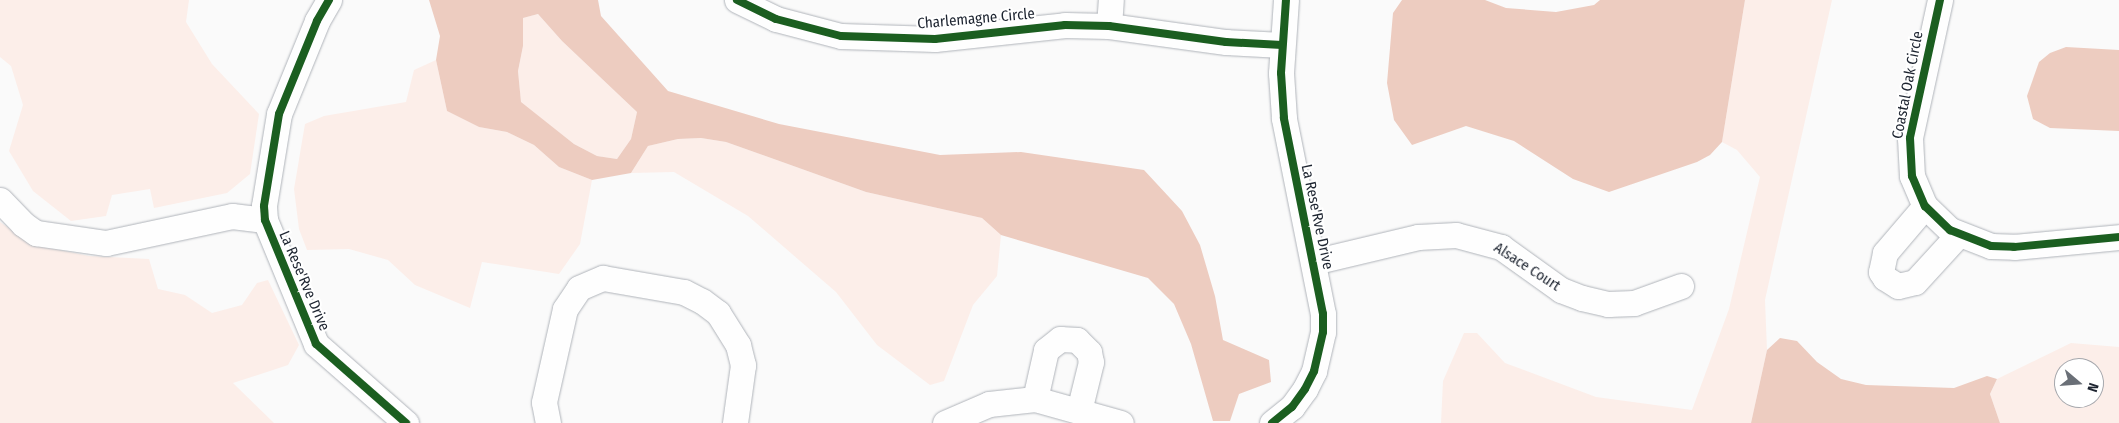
<!DOCTYPE html>
<style>
body{margin:0}
#map{position:relative;width:2119px;height:423px;overflow:hidden;background:#fafafa;font-family:"Fira Sans Condensed",sans-serif}
div>[style]{position:absolute}
.green>*{inset:0;background:#fceee9}
.water>*{inset:0;background:#edccc0}
.roads{filter:drop-shadow(0 0 1px #b0b4ba) drop-shadow(0 0 1px #b0b4ba)}
.minor>*{height:25px;margin:-12.5px;padding:0 12.5px;transform-origin:12.5px;border-radius:12.5px;background:#fefefe}
.cycleway>*{height:8px;margin:-4px;padding:0 4px;transform-origin:4px;border-radius:4px;background:#1b5e20}
span{translate:-50% -50%;white-space:nowrap;text-align:center;line-height:1.15;-webkit-text-stroke:4px #fff;paint-order:stroke}
.street-label{font-size:15px;color:#1d2430}
.north{position:absolute;left:2054px;top:358px;width:50px;height:50px;box-sizing:border-box;background:#fff;border:1px solid #a5a7ac;border-radius:50%;rotate:108deg;font-size:14px;font-weight:700;line-height:20px;text-align:center;color:#1d2430}
.north::after{content:'';display:block;margin:auto;width:18px;height:22px;background:#6a6f77;clip-path:polygon(50% 0,100% 100%,50% 72%,0 100%)}
</style>
<div id="map">
<div class="green">
<i style="clip-path:polygon(0 0,189px 0,186px 22px,212px 64px,259px 114px,250px 174px,227px 193px,154px 208px,150px 189px,112px 195px,106px 216px,71px 221px,33px 191px,9px 151px,23px 105px,11px 66px,0 57px)"></i>
<i style="clip-path:polygon(1745px 0,1832px 0,1765px 300px,1767px 350px,1751px 423px,1441px 423px,1443px 381px,1464px 333px,1477px 333px,1505px 363px,1596px 397px,1692px 410px,1729px 309px,1760px 177px,1737px 150px,1722px 142px)"></i>
<i style="clip-path:polygon(538px 14px,562px 41px,637px 112px,631px 139px,617px 159px,597px 156px,574px 144px,521px 103px,518px 71px,523px 46px,523px 18px)"></i>
<i style="clip-path:polygon(436px 60px,447px 111px,479px 127px,507px 132px,534px 145px,559px 167px,592px 180px,580px 244px,559px 274px,482px 262px,470px 308px,415px 285px,388px 260px,349px 249px,307px 250px,299px 229px,294px 189px,305px 124px,324px 116px,406px 102px,414px 70px)"></i>
<i style="clip-path:polygon(701px 138px,726px 142px,866px 192px,982px 218px,1001px 235px,997px 276px,973px 305px,944px 381px,930px 385px,877px 345px,836px 292px,748px 216px,674px 172px,631px 173px,648px 146px,678px 139px)"></i>
<i style="clip-path:polygon(0 222px,32px 244px,89px 256px,149px 259px,158px 289px,185px 295px,212px 313px,242px 305px,257px 283px,268px 280px,299px 345px,288px 365px,233px 383px,274px 423px,0 423px)"></i>
<i style="clip-path:polygon(evenodd,2071px 343px,2119px 347px,2119px 423px,2000px 423px,1990px 394px,1997px 379px,2071px 343px,2064px 368px,2094px 368px,2094px 398px,2064px 398px,2064px 368px)"></i>
</div>
<div class="water">
<i style="clip-path:polygon(evenodd,429px 0,598px 0,601px 16px,668px 91px,779px 124px,940px 155px,1021px 152px,1144px 170px,1182px 211px,1200px 245px,1215px 296px,1223px 340px,1269px 360px,1271px 382px,1239px 394px,1230px 421px,1213px 421px,1191px 344px,1174px 304px,1148px 278px,1001px 235px,982px 218px,866px 192px,726px 142px,701px 138px,678px 139px,648px 146px,631px 173px,592px 180px,559px 167px,534px 145px,507px 132px,479px 127px,447px 111px,436px 60px,440px 36px,429px 0,538px 14px,562px 41px,637px 112px,631px 139px,617px 159px,597px 156px,574px 144px,521px 102px,518px 71px,523px 46px,523px 18px,538px 14px)"></i>
<i style="clip-path:polygon(1402px 0,1485px 0,1506px 8px,1556px 12px,1594px 5px,1600px 0,1745px 0,1722px 142px,1710px 155px,1697px 162px,1609px 192px,1573px 179px,1514px 141px,1466px 126px,1412px 145px,1394px 120px,1387px 83px,1393px 13px)"></i>
<i style="clip-path:polygon(2066px 47px,2119px 50px,2119px 131px,2050px 128px,2033px 119px,2027px 96px,2039px 62px,2050px 53px)"></i>
<i style="clip-path:polygon(1780px 338px,1797px 341px,1817px 362px,1841px 379px,1866px 385px,1954px 388px,1987px 376px,1997px 379px,1990px 394px,2000px 423px,1751px 423px,1767px 350px)"></i>
</div>
<div class="roads">
<div class="minor">
<i style="left:329px;top:0;width:24px;rotate:120deg"></i>
<i style="left:317px;top:21px;width:100px;rotate:112.2deg"></i>
<i style="left:279px;top:114px;width:93px;rotate:99.3deg"></i>
<i style="left:264px;top:206px;width:14px;rotate:86deg"></i>
<i style="left:265px;top:220px;width:134px;rotate:67.6deg"></i>
<i style="left:316px;top:344px;width:120px;rotate:41.3deg"></i>
<i style="left:737px;top:0;width:43px;rotate:26deg"></i>
<i style="left:776px;top:19px;width:67px;rotate:14.7deg"></i>
<i style="left:841px;top:36px;width:94px;rotate:1.8deg"></i>
<i style="left:935px;top:39px;width:131px;rotate:-6.1deg"></i>
<i style="left:1065px;top:25px;width:44px;rotate:1.3deg"></i>
<i style="left:1109px;top:26px;width:118px;rotate:7.8deg"></i>
<i style="left:1226px;top:42px;width:56px;rotate:3.1deg"></i>
<i style="left:1940px;top:0;width:141px;rotate:102.3deg"></i>
<i style="left:1910px;top:138px;width:38px;rotate:87deg"></i>
<i style="left:1912px;top:176px;width:33px;rotate:67deg"></i>
<i style="left:1925px;top:206px;width:35px;rotate:44deg"></i>
<i style="left:1950px;top:230px;width:44px;rotate:21.3deg"></i>
<i style="left:1991px;top:246px;width:23px;rotate:2deg"></i>
<i style="left:2014px;top:247px;width:105px;rotate:-5.4deg"></i>
<i style="left:1109px;top:26px;width:26px;rotate:-86deg"></i>
<i style="left:0;top:200px;width:33px;rotate:46deg"></i>
<i style="left:23px;top:224px;width:16px;rotate:35deg"></i>
<i style="left:36px;top:233px;width:71px;rotate:8.1deg"></i>
<i style="left:106px;top:243px;width:129px;rotate:-12.1deg"></i>
<i style="left:232px;top:216px;width:33px;rotate:7deg"></i>
<i style="left:1925px;top:206px;width:62px;rotate:130.4deg"></i>
<i style="left:1885px;top:253px;width:19px;rotate:102deg"></i>
<i style="left:1881px;top:272px;width:7px;rotate:56deg"></i>
<i style="left:1885px;top:278px;width:15px;rotate:32deg"></i>
<i style="left:1898px;top:286px;width:17px;rotate:-13deg"></i>
<i style="left:1915px;top:282px;width:64px;rotate:-47.5deg"></i>
<i style="left:1313px;top:262px;width:108px;rotate:-13.4deg"></i>
<i style="left:1418px;top:237px;width:38px;rotate:-3deg"></i>
<i style="left:1456px;top:235px;width:47px;rotate:14.9deg"></i>
<i style="left:1501px;top:247px;width:74px;rotate:35.6deg"></i>
<i style="left:1561px;top:290px;width:22px;rotate:21deg"></i>
<i style="left:1582px;top:298px;width:27px;rotate:13deg"></i>
<i style="left:1608px;top:304px;width:26px;rotate:-2deg"></i>
<i style="left:1634px;top:303px;width:50px;rotate:-19.9deg"></i>
<i style="left:1035px;top:399px;width:50px;rotate:-77.3deg"></i>
<i style="left:1046px;top:350px;width:18px;rotate:-38deg"></i>
<i style="left:1060px;top:339px;width:17px;rotate:3deg"></i>
<i style="left:1077px;top:340px;width:17px;rotate:45deg"></i>
<i style="left:1089px;top:352px;width:10px;rotate:79deg"></i>
<i style="left:1091px;top:362px;width:50px;rotate:103.8deg"></i>
<i style="left:548px;top:423px;width:21px;rotate:-101deg"></i>
<i style="left:544px;top:402px;width:95px;rotate:-77.3deg"></i>
<i style="left:565px;top:309px;width:25px;rotate:-56deg"></i>
<i style="left:579px;top:288px;width:26px;rotate:-23deg"></i>
<i style="left:603px;top:278px;width:82px;rotate:9.8deg"></i>
<i style="left:684px;top:292px;width:20px;rotate:27deg"></i>
<i style="left:702px;top:301px;width:20px;rotate:37deg"></i>
<i style="left:718px;top:313px;width:38px;rotate:58deg"></i>
<i style="left:738px;top:345px;width:21px;rotate:76deg"></i>
<i style="left:743px;top:365px;width:59px;rotate:97.9deg"></i>
<i style="left:945px;top:423px;width:48px;rotate:-23.4deg"></i>
<i style="left:989px;top:404px;width:46px;rotate:-6.2deg"></i>
<i style="left:1035px;top:399px;width:89px;rotate:15.6deg"></i>
<i style="left:1272px;top:423px;width:26px;rotate:-39deg"></i>
<i style="left:1292px;top:407px;width:22px;rotate:-54deg"></i>
<i style="left:1305px;top:389px;width:20px;rotate:-63deg"></i>
<i style="left:1314px;top:371px;width:40px;rotate:-77deg"></i>
<i style="left:1323px;top:332px;width:18px;rotate:-90deg"></i>
<i style="left:1323px;top:314px;width:200px;rotate:-101.3deg"></i>
<i style="left:1284px;top:118px;width:45px;rotate:-93.8deg"></i>
<i style="left:1281px;top:73px;width:73px;rotate:-86.1deg"></i>
</div>
</div>
<div class="cycleway">
<i style="left:329px;top:0;width:24px;rotate:120deg"></i>
<i style="left:317px;top:21px;width:100px;rotate:112.2deg"></i>
<i style="left:279px;top:114px;width:93px;rotate:99.3deg"></i>
<i style="left:264px;top:206px;width:14px;rotate:86deg"></i>
<i style="left:265px;top:220px;width:134px;rotate:67.6deg"></i>
<i style="left:316px;top:344px;width:120px;rotate:41.3deg"></i>
<i style="left:737px;top:0;width:43px;rotate:26deg"></i>
<i style="left:776px;top:19px;width:67px;rotate:14.7deg"></i>
<i style="left:841px;top:36px;width:94px;rotate:1.8deg"></i>
<i style="left:935px;top:39px;width:131px;rotate:-6.1deg"></i>
<i style="left:1065px;top:25px;width:44px;rotate:1.3deg"></i>
<i style="left:1109px;top:26px;width:118px;rotate:7.8deg"></i>
<i style="left:1226px;top:42px;width:56px;rotate:3.1deg"></i>
<i style="left:1940px;top:0;width:141px;rotate:102.3deg"></i>
<i style="left:1910px;top:138px;width:38px;rotate:87deg"></i>
<i style="left:1912px;top:176px;width:33px;rotate:67deg"></i>
<i style="left:1925px;top:206px;width:35px;rotate:44deg"></i>
<i style="left:1950px;top:230px;width:44px;rotate:21.3deg"></i>
<i style="left:1991px;top:246px;width:23px;rotate:2deg"></i>
<i style="left:2014px;top:247px;width:105px;rotate:-5.4deg"></i>
<i style="left:1272px;top:423px;width:26px;rotate:-39deg"></i>
<i style="left:1292px;top:407px;width:22px;rotate:-54deg"></i>
<i style="left:1305px;top:389px;width:20px;rotate:-63deg"></i>
<i style="left:1314px;top:371px;width:40px;rotate:-77deg"></i>
<i style="left:1323px;top:332px;width:18px;rotate:-90deg"></i>
<i style="left:1323px;top:314px;width:200px;rotate:-101.3deg"></i>
<i style="left:1284px;top:118px;width:45px;rotate:-93.8deg"></i>
<i style="left:1281px;top:73px;width:73px;rotate:-86.1deg"></i>
</div>
<div class="street-label">
<span style="left:976px;top:19px;rotate:-5deg">Charlemagne Circle</span>
<span style="left:1908px;top:85px;rotate:-79deg">Coastal Oak Circle</span>
<span style="left:1317px;top:217px;rotate:78deg">La Rese'Rve Drive</span>
<span style="left:1527px;top:267px;rotate:33deg">Alsace Court</span>
<span style="left:304px;top:281px;rotate:67deg">La Rese'Rve Drive</span>
</div>
<div class="north">N</div>
</div>
